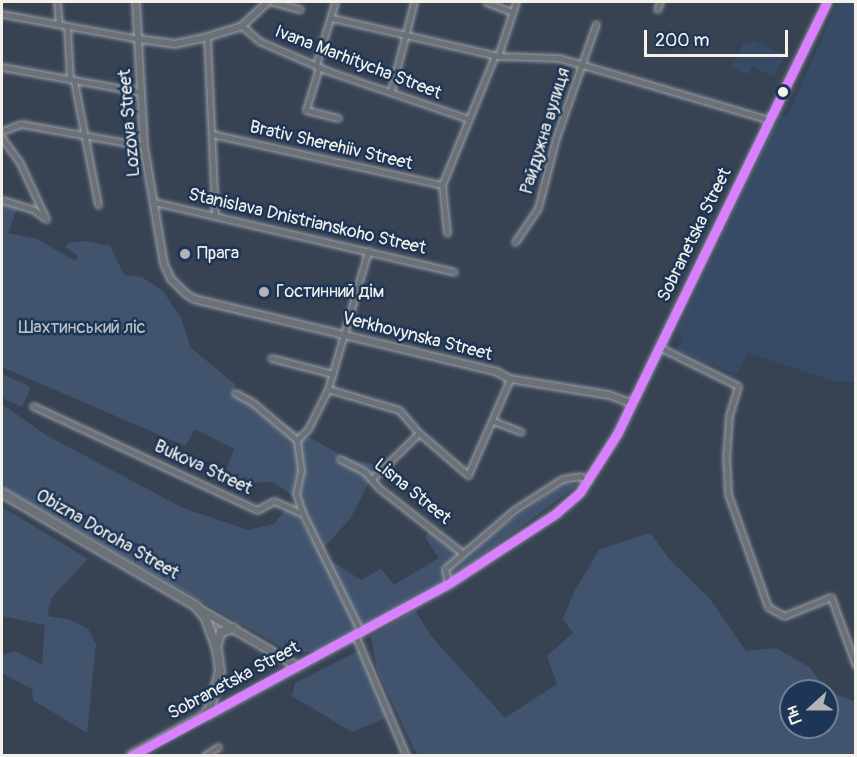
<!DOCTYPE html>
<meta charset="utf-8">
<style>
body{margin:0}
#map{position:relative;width:857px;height:757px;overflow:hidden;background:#374253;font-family:Pangolin,sans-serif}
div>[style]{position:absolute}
.built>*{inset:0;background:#374b66}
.green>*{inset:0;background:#42546d}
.roads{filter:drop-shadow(0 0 2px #9da1a7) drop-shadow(0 0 2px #9da1a7)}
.minor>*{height:5px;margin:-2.5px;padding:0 2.5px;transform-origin:2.5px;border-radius:2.5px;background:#6c7177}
.tertiary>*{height:6px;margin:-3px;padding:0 3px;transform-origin:3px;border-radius:3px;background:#6c7177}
.secondary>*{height:7px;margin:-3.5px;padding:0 3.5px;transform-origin:3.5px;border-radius:3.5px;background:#6c7177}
.trunk>*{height:8px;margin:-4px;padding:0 4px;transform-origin:4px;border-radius:4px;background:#6c7177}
.bus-1>*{height:9px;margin:-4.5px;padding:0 4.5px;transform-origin:4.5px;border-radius:4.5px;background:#d880ff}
.dots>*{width:16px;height:16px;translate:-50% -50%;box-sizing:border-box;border:3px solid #1d3557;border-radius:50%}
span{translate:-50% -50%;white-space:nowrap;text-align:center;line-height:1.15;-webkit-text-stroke:5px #1d3557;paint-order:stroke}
.street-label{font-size:18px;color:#f4f1e8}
.poi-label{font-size:18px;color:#f4f1e8}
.left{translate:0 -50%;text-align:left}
.park-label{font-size:18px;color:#bfc3c4}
.frame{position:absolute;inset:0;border:3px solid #f4f1e8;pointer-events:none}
.north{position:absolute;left:779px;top:679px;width:60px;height:60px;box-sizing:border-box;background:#1d3557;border:2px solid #738091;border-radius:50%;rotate:249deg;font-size:16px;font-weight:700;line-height:24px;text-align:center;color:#f4f1e8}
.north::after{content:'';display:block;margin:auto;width:21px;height:27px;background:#b2b4b4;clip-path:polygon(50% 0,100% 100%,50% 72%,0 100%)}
.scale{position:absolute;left:644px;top:30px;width:144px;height:27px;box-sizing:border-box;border:3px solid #f4f1e8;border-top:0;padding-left:8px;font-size:18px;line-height:21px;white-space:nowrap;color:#f4f1e8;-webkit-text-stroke:4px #1d3557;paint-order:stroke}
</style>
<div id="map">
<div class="built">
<i style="clip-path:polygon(838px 2px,856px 2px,855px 382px,834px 381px,747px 353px,737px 375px,677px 350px,683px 338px,676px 333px,779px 116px,788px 115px)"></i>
<i style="clip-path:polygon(753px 40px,784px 55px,774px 77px,752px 66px,748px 75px,732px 67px,744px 42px,750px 45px)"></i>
</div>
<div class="green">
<i style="clip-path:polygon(2px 201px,18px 206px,8px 233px,37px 239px,75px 261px,78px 256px,66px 247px,69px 243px,84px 241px,110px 246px,124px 275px,142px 277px,163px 291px,181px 318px,191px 348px,236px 385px,234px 395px,348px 459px,378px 465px,350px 519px,321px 551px,305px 514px,291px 494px,272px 482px,249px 483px,226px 471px,234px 449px,195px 429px,185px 446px,2px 367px)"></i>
<i style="clip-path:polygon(2px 374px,31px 387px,22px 407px,2px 398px)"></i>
<i style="clip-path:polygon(2px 404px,46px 435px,183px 508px,248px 530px,274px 524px,286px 509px,298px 515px,319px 553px,361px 580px,381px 569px,394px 585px,439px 558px,425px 537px,432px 529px,462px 555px,564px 483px,578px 485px,453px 577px,320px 650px,294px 654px,2px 487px)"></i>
<i style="clip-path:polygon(2px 507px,88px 559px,52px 597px,47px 616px,71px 620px,88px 629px,96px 644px,87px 733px,33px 700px,32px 689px,2px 673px,2px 655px,15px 651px,42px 665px,45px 625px,2px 616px)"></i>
<i style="clip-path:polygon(evenodd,650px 533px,670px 560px,710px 599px,746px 651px,776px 648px,809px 667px,828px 691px,855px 702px,855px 755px,417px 755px,377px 670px,371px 636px,415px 610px,431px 636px,505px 718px,557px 684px,547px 656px,573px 633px,563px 619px,574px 592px,599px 550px,650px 533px,791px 691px,827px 691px,827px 727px,791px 727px,791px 691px)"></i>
<i style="clip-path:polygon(360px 650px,388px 717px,352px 732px,292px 696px,295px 683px)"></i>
</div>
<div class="roads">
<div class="minor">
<i style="left:57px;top:2px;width:23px;rotate:85deg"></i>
<i style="left:273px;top:2px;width:28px;rotate:15deg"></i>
<i style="left:486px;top:2px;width:28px;rotate:21deg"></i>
<i style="left:657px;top:9px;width:8px;rotate:-67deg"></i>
<i style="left:2px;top:14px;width:139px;rotate:10.3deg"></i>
<i style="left:332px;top:18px;width:170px;rotate:12.9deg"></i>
<i style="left:498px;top:56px;width:61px;rotate:1.9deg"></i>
<i style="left:559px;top:58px;width:219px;rotate:16.4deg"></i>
<i style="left:242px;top:26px;width:23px;rotate:41deg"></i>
<i style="left:259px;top:41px;width:75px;rotate:23.5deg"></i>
<i style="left:328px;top:71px;width:149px;rotate:18.8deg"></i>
<i style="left:67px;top:27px;width:52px;rotate:86.7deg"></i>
<i style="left:207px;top:37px;width:178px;rotate:87.4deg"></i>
<i style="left:498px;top:56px;width:57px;rotate:-71.6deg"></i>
<i style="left:316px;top:65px;width:66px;rotate:-73.2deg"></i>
<i style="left:2px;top:67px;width:141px;rotate:10.2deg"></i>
<i style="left:319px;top:67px;width:45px;rotate:106.8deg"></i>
<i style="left:306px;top:110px;width:33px;rotate:14deg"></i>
<i style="left:74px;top:81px;width:126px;rotate:79deg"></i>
<i style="left:391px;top:91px;width:92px;rotate:-75.5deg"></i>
<i style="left:2px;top:131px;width:20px;rotate:-20deg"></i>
<i style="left:21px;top:124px;width:125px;rotate:10.1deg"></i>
<i style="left:212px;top:134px;width:236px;rotate:12.5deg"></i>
<i style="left:2px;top:138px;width:29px;rotate:54deg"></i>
<i style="left:19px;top:161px;width:64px;rotate:65deg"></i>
<i style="left:2px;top:200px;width:34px;rotate:17deg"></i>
<i style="left:34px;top:210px;width:15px;rotate:37deg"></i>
<i style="left:154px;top:202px;width:308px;rotate:13.1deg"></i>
<i style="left:447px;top:233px;width:48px;rotate:-95.9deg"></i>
<i style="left:442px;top:185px;width:140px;rotate:-67.8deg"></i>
<i style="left:515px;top:242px;width:41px;rotate:-55.9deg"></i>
<i style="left:538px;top:208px;width:72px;rotate:-75.6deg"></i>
<i style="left:556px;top:138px;width:121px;rotate:-70.7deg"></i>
<i style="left:659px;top:347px;width:88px;rotate:26.3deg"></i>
<i style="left:738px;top:386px;width:31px;rotate:107deg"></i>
<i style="left:729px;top:416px;width:39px;rotate:94deg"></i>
<i style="left:726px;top:455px;width:39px;rotate:87deg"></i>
<i style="left:728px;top:494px;width:120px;rotate:70.5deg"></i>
<i style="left:768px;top:607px;width:18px;rotate:29deg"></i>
<i style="left:784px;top:616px;width:51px;rotate:-22deg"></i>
<i style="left:831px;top:597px;width:73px;rotate:70.1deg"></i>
<i style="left:271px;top:358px;width:64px;rotate:14.5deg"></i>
<i style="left:328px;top:389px;width:74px;rotate:16.5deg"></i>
<i style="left:399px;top:410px;width:30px;rotate:49deg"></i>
<i style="left:419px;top:433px;width:65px;rotate:40.6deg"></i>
<i style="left:468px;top:475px;width:105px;rotate:-66.4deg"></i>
<i style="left:235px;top:393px;width:19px;rotate:28deg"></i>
<i style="left:252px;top:402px;width:59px;rotate:40.2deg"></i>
<i style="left:33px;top:406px;width:247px;rotate:24.9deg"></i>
<i style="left:257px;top:510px;width:19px;rotate:-28deg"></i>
<i style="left:274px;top:501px;width:32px;rotate:24deg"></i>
<i style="left:303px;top:514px;width:131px;rotate:63.8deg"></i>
<i style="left:493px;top:421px;width:30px;rotate:21deg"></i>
<i style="left:340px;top:459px;width:28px;rotate:27deg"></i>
<i style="left:365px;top:472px;width:21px;rotate:49deg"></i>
<i style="left:379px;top:488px;width:104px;rotate:38deg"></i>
<i style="left:373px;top:478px;width:64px;rotate:-44.4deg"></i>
<i style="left:302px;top:512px;width:19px;rotate:-108deg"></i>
<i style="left:296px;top:494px;width:25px;rotate:-78deg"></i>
<i style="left:301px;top:470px;width:30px;rotate:-98deg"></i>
<i style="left:297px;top:440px;width:16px;rotate:-45deg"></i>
<i style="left:308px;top:429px;width:45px;rotate:-63.4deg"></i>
<i style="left:328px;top:389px;width:144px;rotate:-73.8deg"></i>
<i style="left:448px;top:584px;width:15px;rotate:-101deg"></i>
<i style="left:445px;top:569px;width:91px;rotate:-40.5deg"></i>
<i style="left:514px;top:510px;width:57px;rotate:-32.9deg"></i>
<i style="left:562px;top:479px;width:18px;rotate:-9deg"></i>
<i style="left:580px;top:476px;width:10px;rotate:29deg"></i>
<i style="left:355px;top:635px;width:131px;rotate:67.1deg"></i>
<i style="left:204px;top:756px;width:17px;rotate:-33deg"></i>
</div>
<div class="tertiary">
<i style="left:136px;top:2px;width:144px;rotate:86.8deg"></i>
<i style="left:144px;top:146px;width:120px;rotate:80.4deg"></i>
<i style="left:164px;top:264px;width:17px;rotate:65deg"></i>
<i style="left:171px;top:279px;width:20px;rotate:45deg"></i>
<i style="left:185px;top:293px;width:11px;rotate:34deg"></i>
<i style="left:194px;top:299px;width:309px;rotate:13.5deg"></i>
<i style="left:495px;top:371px;width:17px;rotate:28deg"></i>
<i style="left:510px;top:379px;width:100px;rotate:9.2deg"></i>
<i style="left:609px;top:395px;width:23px;rotate:20deg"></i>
<i style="left:139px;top:39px;width:36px;rotate:8deg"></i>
<i style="left:175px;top:44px;width:33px;rotate:-12deg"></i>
<i style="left:207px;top:37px;width:37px;rotate:-17deg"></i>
<i style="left:242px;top:26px;width:35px;rotate:-43deg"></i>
</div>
<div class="secondary">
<i style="left:198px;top:608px;width:115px;rotate:30.4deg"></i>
<i style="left:207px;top:715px;width:274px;rotate:-28.5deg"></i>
<i style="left:448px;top:584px;width:128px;rotate:-33.2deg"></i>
<i style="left:555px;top:514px;width:33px;rotate:-41deg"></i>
<i style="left:580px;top:492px;width:69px;rotate:-57.5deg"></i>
<i style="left:617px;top:434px;width:480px;rotate:-64.1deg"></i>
</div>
<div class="trunk">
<i style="left:2px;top:493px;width:225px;rotate:30.2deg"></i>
<i style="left:196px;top:606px;width:16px;rotate:52deg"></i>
<i style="left:206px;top:619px;width:33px;rotate:70deg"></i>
<i style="left:217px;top:650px;width:21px;rotate:82deg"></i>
<i style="left:220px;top:671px;width:38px;rotate:105deg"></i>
<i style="left:210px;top:708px;width:10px;rotate:127deg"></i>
<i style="left:204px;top:716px;width:83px;rotate:151.3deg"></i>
<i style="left:217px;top:644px;width:13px;rotate:-72deg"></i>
<i style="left:221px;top:632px;width:13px;rotate:-18deg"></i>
</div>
</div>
<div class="bus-1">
<i style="left:131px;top:756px;width:361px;rotate:-28.5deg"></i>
<i style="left:448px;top:584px;width:128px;rotate:-33.2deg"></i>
<i style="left:555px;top:514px;width:33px;rotate:-41deg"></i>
<i style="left:580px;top:492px;width:69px;rotate:-57.5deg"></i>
<i style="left:617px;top:434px;width:480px;rotate:-64.1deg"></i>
</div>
<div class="dots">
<i style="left:783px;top:92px;background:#f4f1e8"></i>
<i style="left:185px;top:254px;background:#b2b4b4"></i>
<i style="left:264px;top:292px;background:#b2b4b4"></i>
</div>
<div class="street-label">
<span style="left:358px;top:63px;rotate:21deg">Ivana Marhitycha Street</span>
<span style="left:130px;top:123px;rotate:-95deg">Lozova Street</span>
<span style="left:546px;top:131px;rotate:-73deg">Райдужна вулиця</span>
<span style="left:331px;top:146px;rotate:13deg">Brativ Sherehiiv Street</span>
<span style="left:307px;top:222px;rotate:13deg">Stanislava Dnistrianskoho Street</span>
<span style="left:695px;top:235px;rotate:-64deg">Sobranetska Street</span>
<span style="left:417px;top:337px;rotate:14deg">Verkhovynska Street</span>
<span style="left:203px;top:468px;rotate:25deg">Bukova Street</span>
<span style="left:412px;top:492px;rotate:39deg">Lisna Street</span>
<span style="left:107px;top:535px;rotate:30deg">Obizna Doroha Street</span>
<span style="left:234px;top:681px;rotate:-28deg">Sobranetska Street</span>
</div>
<div class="poi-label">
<span class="left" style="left:197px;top:254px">Прага</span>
<span class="left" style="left:276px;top:292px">Гостинний дім</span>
</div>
<div class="park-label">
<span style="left:82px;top:328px">Шахтинський ліс</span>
</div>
<div class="frame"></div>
<div class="north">Пн</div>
<div class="scale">200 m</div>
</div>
